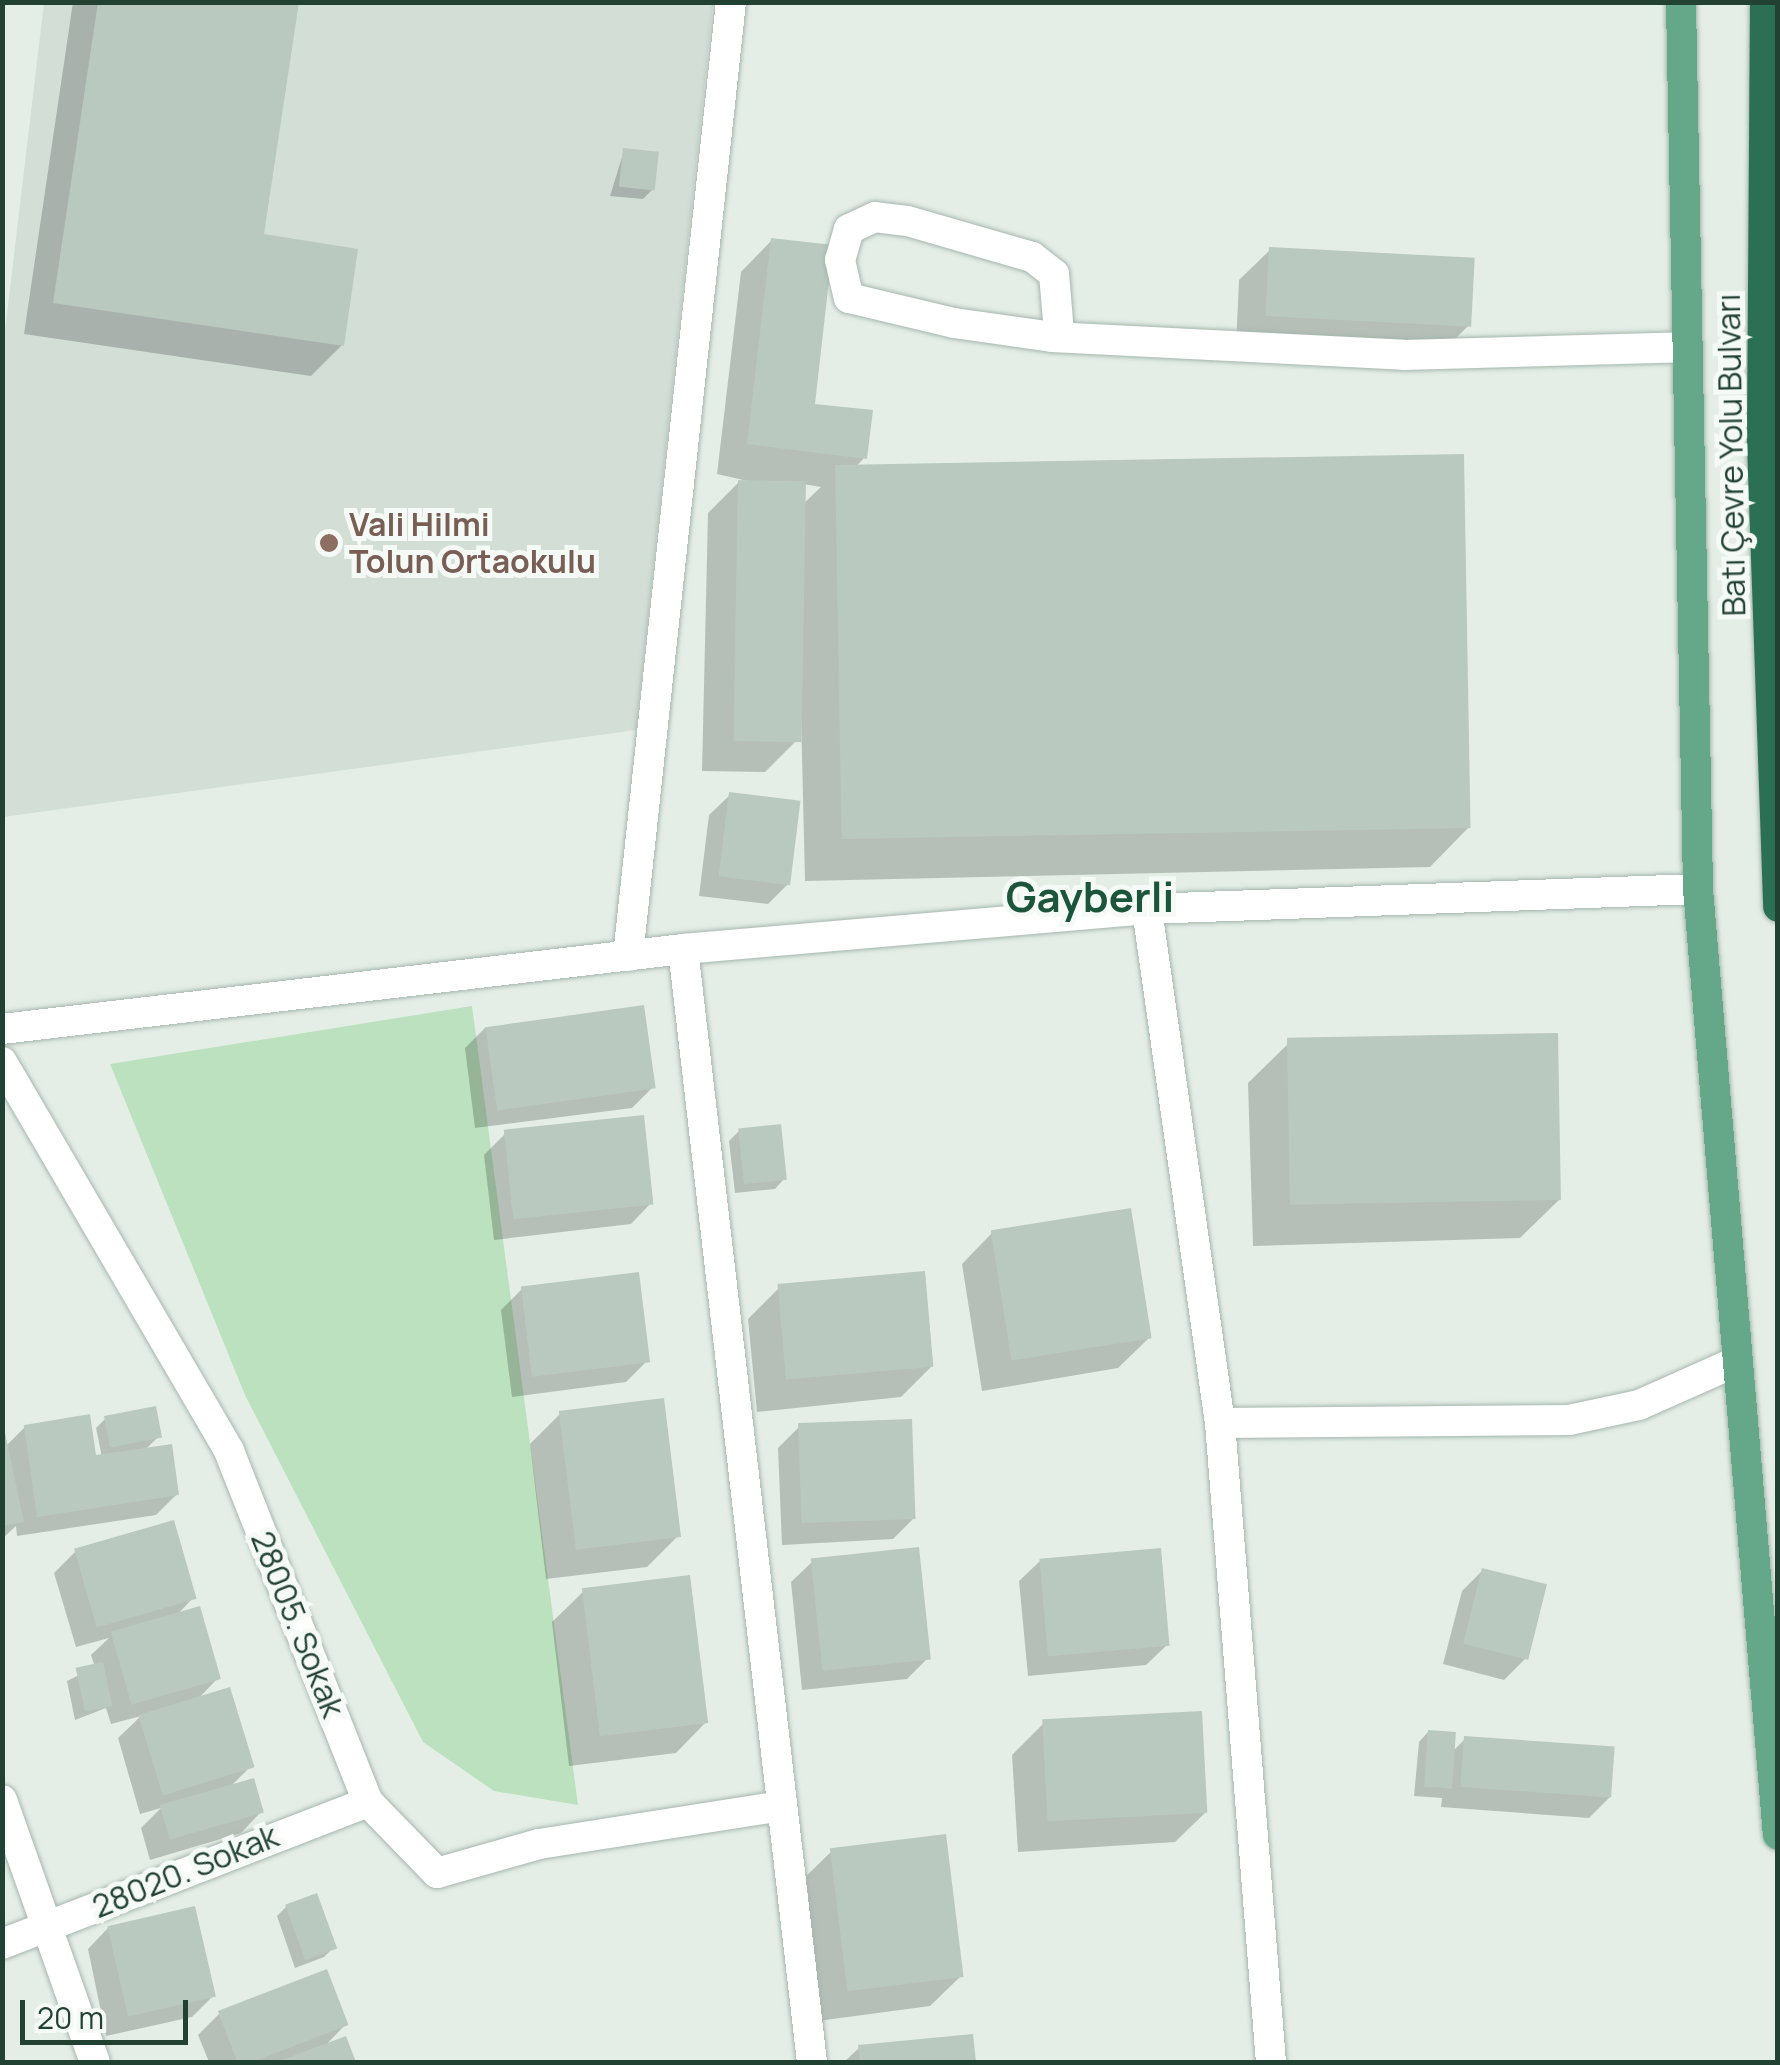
<!DOCTYPE html>
<meta charset="utf-8">
<style>
body{margin:0}
#map{position:relative;width:1780px;height:2065px;overflow:hidden;background:#e4eee7;font-family:Manrope,sans-serif}
div>[style]{position:absolute}
.built>*{inset:0;background:#d2ded6}
.green>*{inset:0;background:#bbe1be}
.shadow>*{inset:0;background:#0003}
.building>*{inset:0;background:#b9c9c0;transform-origin:0 0}
.roads{filter:drop-shadow(0 0 2px #a6b7ad) drop-shadow(0 0 2px #a6b7ad)}
.minor>*{height:30px;margin:-15px;padding:0 15px;transform-origin:15px;border-radius:15px;background:#fff}
.major>*{height:30px;margin:-15px;padding:0 15px;transform-origin:15px;border-radius:15px;background:#65a789}
.highway>*{height:30px;margin:-15px;padding:0 15px;transform-origin:15px;border-radius:15px;background:#2b7054}
.dots>*{width:28px;height:28px;translate:-50% -50%;box-sizing:border-box;border:5px solid #f5faf6;border-radius:50%}
span{translate:-50% -50%;white-space:nowrap;text-align:center;line-height:1.15;-webkit-text-stroke:10px #f5faf6;paint-order:stroke}
.street-label{font-size:32px;color:#214133}
.education-label{font-size:32px;color:#785e54;font-weight:700}
.left{translate:0 -50%;text-align:left}
.district-label{font-size:42px;color:#1c553c;font-weight:700}
.frame{position:absolute;inset:0;border:5px solid #214133;pointer-events:none}
.scale{position:absolute;left:20px;top:2000px;width:168px;height:45px;box-sizing:border-box;border:5px solid #214133;border-top:0;padding-left:12px;font-size:30px;line-height:35px;white-space:nowrap;color:#214133;-webkit-text-stroke:8px #f5faf6;paint-order:stroke}
</style>
<div id="map">
<div class="built">
<i style="clip-path:polygon(44px 3px,713px 3px,636px 730px,3px 817px,2px 356px)"></i>
</div>
<div class="green">
<i style="clip-path:polygon(472px 1006px,578px 1805px,494px 1791px,423px 1742px,245px 1395px,110px 1064px)"></i>
</div>
<div class="shadow">
<i style="clip-path:polygon(73px 2px,296px 2px,261px 237px,342px 345px,311px 376px,24px 334px)"></i>
<i style="clip-path:polygon(624px 151px,653px 189px,643px 199px,610px 196px)"></i>
<i style="clip-path:polygon(evenodd,771px 241px,813px 406px,865px 457px,852px 471px,1469px 827px,1430px 867px,805px 881px,801px 713px,796px 741px,765px 772px,702px 771px,708px 513px,739px 482px,752px 482px,717px 474px,741px 272px,771px 241px,803px 484px,821px 487px,802px 505px,803px 484px)"></i>
<i style="clip-path:polygon(1270px 250px,1469px 325px,1439px 355px,1236px 346px,1239px 280px)"></i>
<i style="clip-path:polygon(730px 795px,789px 883px,768px 904px,699px 896px,709px 815px)"></i>
<i style="clip-path:polygon(486px 1027px,652px 1088px,632px 1108px,475px 1128px,465px 1048px)"></i>
<i style="clip-path:polygon(1288px 1044px,1560px 1199px,1520px 1238px,1253px 1246px,1248px 1083px)"></i>
<i style="clip-path:polygon(739px 1131px,784px 1179px,775px 1189px,735px 1193px,729px 1141px)"></i>
<i style="clip-path:polygon(505px 1134px,651px 1203px,631px 1224px,494px 1240px,484px 1155px)"></i>
<i style="clip-path:polygon(992px 1233px,1149px 1338px,1118px 1368px,982px 1391px,962px 1264px)"></i>
<i style="clip-path:polygon(779px 1288px,932px 1366px,901px 1397px,757px 1412px,748px 1319px)"></i>
<i style="clip-path:polygon(522px 1289px,647px 1361px,626px 1382px,512px 1397px,501px 1310px)"></i>
<i style="clip-path:polygon(560px 1414px,678px 1536px,647px 1567px,546px 1579px,530px 1444px)"></i>
<i style="clip-path:polygon(106px 1418px,159px 1436px,145px 1450px,177px 1494px,156px 1515px,17px 1536px,16px 1526px,2px 1539px,2px 1432px,5px 1447px,25px 1427px,93px 1458px,102px 1457px,96px 1428px)"></i>
<i style="clip-path:polygon(799px 1427px,914px 1518px,893px 1539px,782px 1545px,778px 1448px)"></i>
<i style="clip-path:polygon(75px 1552px,193px 1598px,176px 1616px,218px 1678px,197px 1700px,251px 1766px,230px 1787px,261px 1812px,241px 1833px,150px 1860px,141px 1828px,161px 1808px,140px 1814px,118px 1738px,141px 1716px,111px 1724px,106px 1708px,75px 1720px,67px 1681px,95px 1667px,91px 1655px,109px 1638px,76px 1647px,54px 1573px)"></i>
<i style="clip-path:polygon(1040px 1561px,1167px 1645px,1146px 1665px,1028px 1676px,1019px 1581px)"></i>
<i style="clip-path:polygon(812px 1562px,928px 1658px,907px 1679px,802px 1690px,791px 1582px)"></i>
<i style="clip-path:polygon(1483px 1570px,1525px 1659px,1504px 1680px,1443px 1664px,1462px 1591px)"></i>
<i style="clip-path:polygon(583px 1592px,706px 1722px,676px 1753px,569px 1766px,552px 1622px)"></i>
<i style="clip-path:polygon(1043px 1724px,1206px 1812px,1175px 1842px,1018px 1852px,1012px 1755px)"></i>
<i style="clip-path:polygon(1428px 1732px,1451px 1753px,1465px 1739px,1610px 1797px,1589px 1818px,1441px 1807px,1442px 1798px,1414px 1796px,1419px 1742px)"></i>
<i style="clip-path:polygon(832px 1851px,961px 1976px,930px 2006px,818px 2021px,801px 1881px)"></i>
<i style="clip-path:polygon(287px 1906px,334px 1947px,324px 1957px,295px 1968px,277px 1916px)"></i>
<i style="clip-path:polygon(108px 1928px,213px 1996px,192px 2017px,106px 2036px,88px 1949px)"></i>
<i style="clip-path:polygon(219px 2014px,346px 2024px,323px 2048px,345px 2040px,353px 2062px,209px 2062px,198px 2035px)"></i>
<i style="clip-path:polygon(971px 2037px,974px 2062px,844px 2062px,859px 2048px)"></i>
</div>
<div class="building">
<i style="clip-path:polygon(98px 2px,299px 2px,264px 234px,358px 249px,344px 346px,53px 303px)"></i>
<i style="left:623px;top:148px;width:36px;height:39px;rotate:6deg"></i>
<i style="clip-path:polygon(771px 238px,833px 245px,815px 404px,873px 410px,867px 459px,747px 444px)"></i>
<i style="left:1269px;top:247px;width:206px;height:69px;rotate:3deg"></i>
<i style="left:1464px;top:454px;width:374px;height:629px;rotate:89deg"></i>
<i style="left:738px;top:480px;width:68px;height:261px;rotate:1deg"></i>
<i style="left:729px;top:792px;width:72px;height:85px;rotate:7deg"></i>
<i style="left:644px;top:1005px;width:84px;height:160px;rotate:82deg"></i>
<i style="left:1558px;top:1033px;width:167px;height:271px;rotate:89deg"></i>
<i style="left:644px;top:1115px;width:90px;height:141px;rotate:84deg"></i>
<i style="left:781px;top:1124px;width:56px;height:43px;rotate:84deg"></i>
<i style="left:1131px;top:1208px;width:132px;height:142px;rotate:81deg"></i>
<i style="left:925px;top:1271px;width:96px;height:148px;rotate:85deg"></i>
<i style="left:639px;top:1272px;width:91px;height:119px;rotate:83deg"></i>
<i style="left:664px;top:1398px;width:140px;height:106px;rotate:83deg"></i>
<i style="left:156px;top:1406px;width:32px;height:53px;rotate:79deg"></i>
<i style="clip-path:polygon(90px 1414px,96px 1455px,172px 1444px,179px 1495px,37px 1517px,24px 1425px)"></i>
<i style="left:912px;top:1419px;width:100px;height:114px;rotate:88deg"></i>
<i style="clip-path:polygon(4px 1428px,24px 1522px,2px 1526px,2px 1429px)"></i>
<i style="left:174px;top:1520px;width:82px;height:104px;rotate:74deg"></i>
<i style="left:919px;top:1547px;width:113px;height:109px;rotate:84deg"></i>
<i style="left:1161px;top:1548px;width:98px;height:122px;rotate:85deg"></i>
<i style="left:1482px;top:1568px;width:67px;height:78px;rotate:14deg"></i>
<i style="left:690px;top:1575px;width:149px;height:109px;rotate:83deg"></i>
<i style="left:200px;top:1606px;width:76px;height:93px;rotate:74deg"></i>
<i style="left:103px;top:1662px;width:45px;height:28px;rotate:78deg"></i>
<i style="left:230px;top:1687px;width:84px;height:96px;rotate:73deg"></i>
<i style="left:1202px;top:1711px;width:102px;height:160px;rotate:87deg"></i>
<i style="left:1428px;top:1730px;width:28px;height:57px;rotate:4deg"></i>
<i style="left:1464px;top:1736px;width:151px;height:51px;rotate:4deg"></i>
<i style="left:254px;top:1778px;width:36px;height:98px;rotate:74deg"></i>
<i style="left:946px;top:1834px;width:144px;height:117px;rotate:83deg"></i>
<i style="left:317px;top:1893px;width:59px;height:34px;rotate:70deg"></i>
<i style="left:195px;top:1906px;width:93px;height:90px;rotate:77deg"></i>
<i style="left:327px;top:1969px;width:60px;height:117px;rotate:69deg"></i>
<i style="clip-path:polygon(973px 2034px,976px 2062px,860px 2062px,858px 2045px)"></i>
<i style="clip-path:polygon(346px 2036px,356px 2062px,277px 2062px)"></i>
</div>
<div class="roads">
<div class="minor">
<i style="left:1059px;top:333px;width:59px;rotate:-94.8deg"></i>
<i style="left:1054px;top:274px;width:28px;rotate:-142deg"></i>
<i style="left:1032px;top:257px;width:130px;rotate:-163.9deg"></i>
<i style="left:907px;top:221px;width:32px;rotate:-173deg"></i>
<i style="left:875px;top:217px;width:29px;rotate:155deg"></i>
<i style="left:849px;top:229px;width:32px;rotate:106deg"></i>
<i style="left:840px;top:260px;width:39px;rotate:77deg"></i>
<i style="left:849px;top:298px;width:108px;rotate:13.4deg"></i>
<i style="left:954px;top:323px;width:99px;rotate:8.1deg"></i>
<i style="left:1052px;top:337px;width:352px;rotate:2.9deg"></i>
<i style="left:1404px;top:355px;width:280px;rotate:-1.6deg"></i>
<i style="left:1147px;top:909px;width:519px;rotate:81.92deg"></i>
<i style="left:1220px;top:1423px;width:641px;rotate:85.44deg"></i>
<i style="left:683px;top:949px;width:1120px;rotate:83.39deg"></i>
<i style="left:628px;top:956px;width:960px;rotate:-83.84deg"></i>
<i style="left:2px;top:1029px;width:686px;rotate:-6.7deg"></i>
<i style="left:683px;top:949px;width:466px;rotate:-4.9deg"></i>
<i style="left:1147px;top:909px;width:551px;rotate:-2.08deg"></i>
<i style="left:2px;top:1062px;width:450px;rotate:59.7deg"></i>
<i style="left:229px;top:1451px;width:378px;rotate:68.4deg"></i>
<i style="left:368px;top:1802px;width:99px;rotate:45.8deg"></i>
<i style="left:437px;top:1873px;width:106px;rotate:-15.9deg"></i>
<i style="left:539px;top:1844px;width:240px;rotate:-8.9deg"></i>
<i style="left:1220px;top:1423px;width:349px;rotate:-0.5deg"></i>
<i style="left:1569px;top:1420px;width:72px;rotate:-12.1deg"></i>
<i style="left:1639px;top:1405px;width:108px;rotate:-24deg"></i>
<i style="left:2px;top:1800px;width:278px;rotate:70.5deg"></i>
<i style="left:2px;top:1944px;width:393px;rotate:-21.2deg"></i>
</div>
<div class="major">
<i style="left:1681px;top:2px;width:887px;rotate:88.9deg"></i>
<i style="left:1698px;top:889px;width:949px;rotate:85.17deg"></i>
</div>
<div class="highway">
<i style="left:1765px;top:2px;width:441px;rotate:90.4deg"></i>
<i style="left:1762px;top:443px;width:464px;rotate:88deg"></i>
</div>
</div>
<div class="dots">
<i style="left:329px;top:543px;background:#8d6e63"></i>
</div>
<div class="street-label">
<span style="left:1731px;top:455px;rotate:-91deg">Batı Çevre Yolu Bulvarı</span>
<span style="left:298px;top:1624px;rotate:68deg">28005. Sokak</span>
<span style="left:185px;top:1871px;rotate:-22deg">28020. Sokak</span>
</div>
<div class="education-label">
<span class="left" style="left:349px;top:543px">Vali Hilmi<br>Tolun Ortaokulu</span>
</div>
<div class="district-label">
<span style="left:1090px;top:896px">Gayberli</span>
</div>
<div class="frame"></div>
<div class="scale">20 m</div>
</div>
